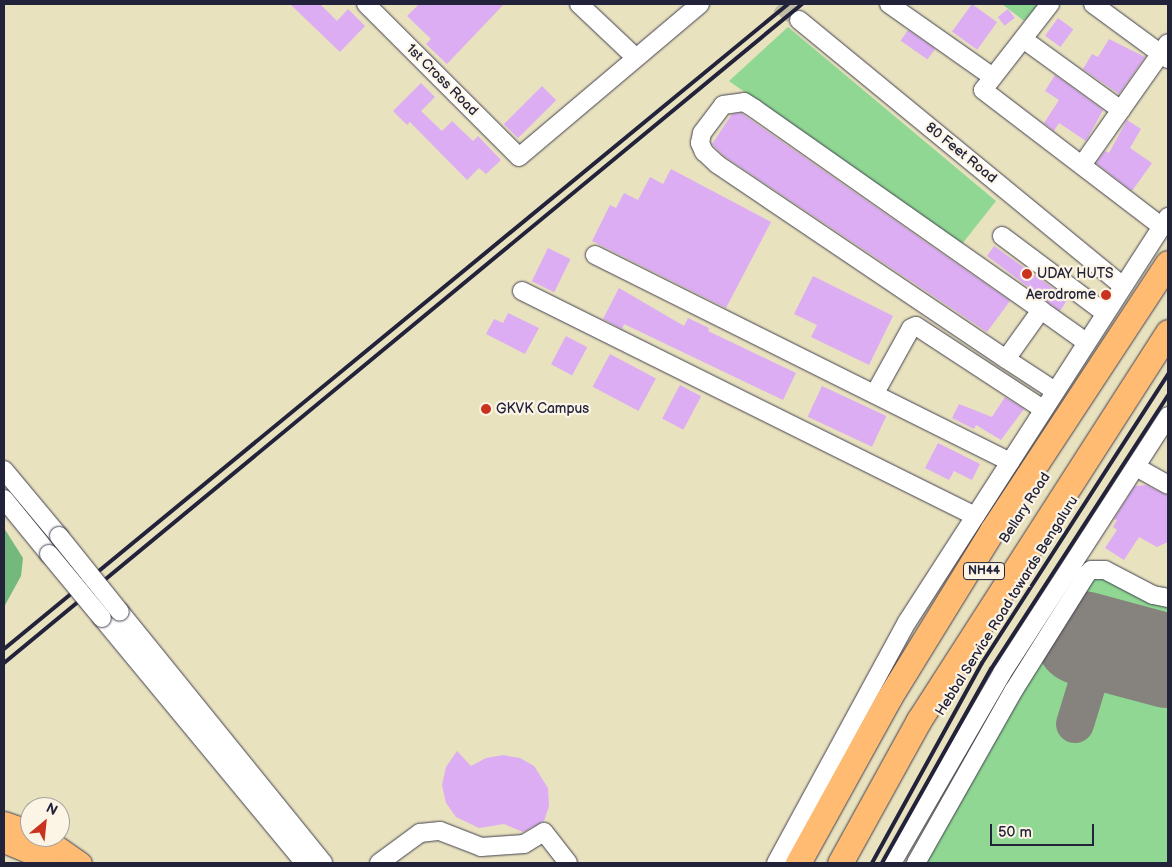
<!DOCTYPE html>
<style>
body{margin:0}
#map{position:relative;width:1172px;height:867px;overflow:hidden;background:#e9e2bf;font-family:"Balsamiq Sans",sans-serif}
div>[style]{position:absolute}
.green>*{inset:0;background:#8fd792}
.forest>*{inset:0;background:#73b87c}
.taxiway>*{height:38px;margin:-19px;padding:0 19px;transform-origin:19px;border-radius:19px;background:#86827d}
.runway>*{height:94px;margin:-47px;padding:0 47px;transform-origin:47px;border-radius:47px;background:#86827d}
.building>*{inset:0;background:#dcadf3;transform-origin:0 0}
.minor-tunnel>*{height:18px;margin-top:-9px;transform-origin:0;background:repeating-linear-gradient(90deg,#c1bca5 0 18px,transparent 0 27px)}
.roads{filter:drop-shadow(0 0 1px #403f4f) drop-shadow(0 0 1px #403f4f)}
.minor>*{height:18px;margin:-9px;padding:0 9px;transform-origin:9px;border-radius:9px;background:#fff}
.major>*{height:21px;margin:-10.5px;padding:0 10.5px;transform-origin:10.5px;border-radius:10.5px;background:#ffbb71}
.highway>*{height:25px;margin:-12.5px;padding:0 12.5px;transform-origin:12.5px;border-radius:12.5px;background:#ffbb71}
.rail>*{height:4px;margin:-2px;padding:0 2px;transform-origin:2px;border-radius:2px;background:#22223b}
.bridges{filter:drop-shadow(0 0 1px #403f4f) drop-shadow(0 0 1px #403f4f)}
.minor-bridge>*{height:18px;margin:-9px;padding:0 9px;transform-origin:9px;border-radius:9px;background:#fff}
.dots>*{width:14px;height:14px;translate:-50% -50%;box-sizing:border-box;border:2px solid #fcf5e5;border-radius:50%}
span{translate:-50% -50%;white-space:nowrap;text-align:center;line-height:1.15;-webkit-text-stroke:4.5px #fcf5e5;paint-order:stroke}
.shield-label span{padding:1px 4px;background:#fcf5e5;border:1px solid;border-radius:4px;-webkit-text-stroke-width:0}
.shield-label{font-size:12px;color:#22223b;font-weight:700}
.street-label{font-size:14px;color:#22223b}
.poi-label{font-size:14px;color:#22223b}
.left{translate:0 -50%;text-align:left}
.right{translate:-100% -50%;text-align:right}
.frame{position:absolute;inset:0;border:5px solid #22223b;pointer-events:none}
.north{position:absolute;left:20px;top:797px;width:50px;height:50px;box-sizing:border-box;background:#fcf5e5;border:1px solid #a5a1a1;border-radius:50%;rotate:28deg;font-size:14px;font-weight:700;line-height:20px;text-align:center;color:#22223b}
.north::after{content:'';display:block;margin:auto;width:18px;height:22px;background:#c8321e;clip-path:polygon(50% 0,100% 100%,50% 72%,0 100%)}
.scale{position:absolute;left:990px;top:824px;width:104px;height:22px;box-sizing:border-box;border:2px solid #22223b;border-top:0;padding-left:6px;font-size:15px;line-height:18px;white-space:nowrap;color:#22223b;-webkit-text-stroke:4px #fcf5e5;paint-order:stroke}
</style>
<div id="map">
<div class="green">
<i style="clip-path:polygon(1002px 4px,1038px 4px,1024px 21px)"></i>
<i style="clip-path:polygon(788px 27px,996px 201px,962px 244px,729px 81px)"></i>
<i style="clip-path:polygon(1093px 575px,1106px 575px,1168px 608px,1168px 611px,1136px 624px,1085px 618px,1059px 722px,1091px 729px,1107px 669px,1168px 684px,1168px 863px,926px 863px,1002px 721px)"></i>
</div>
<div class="forest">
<i style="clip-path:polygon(4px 528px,23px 558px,21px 576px,4px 607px)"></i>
</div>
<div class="taxiway">
<i style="left:1075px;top:724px;width:75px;rotate:-73deg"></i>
<i style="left:1097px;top:652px;width:14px;rotate:-25deg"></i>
<i style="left:1110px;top:646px;width:11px;rotate:10deg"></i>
</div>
<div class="runway">
<i style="left:1082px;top:638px;width:89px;rotate:15deg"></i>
</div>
<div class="building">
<i style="clip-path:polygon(290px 4px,320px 4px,337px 21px,348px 9px,365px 26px,340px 52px)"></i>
<i style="clip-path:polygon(419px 4px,504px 4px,447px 64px,426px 44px,431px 39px,407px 16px)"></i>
<i style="left:972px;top:4px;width:31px;height:34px;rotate:36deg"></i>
<i style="left:1008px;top:9px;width:11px;height:13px;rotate:52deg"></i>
<i style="left:1058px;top:18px;width:19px;height:22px;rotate:36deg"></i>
<i style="left:908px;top:30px;width:33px;height:13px;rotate:35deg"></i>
<i style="clip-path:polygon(1109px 39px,1145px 57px,1119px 94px,1083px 69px,1092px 54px,1098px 57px)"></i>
<i style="clip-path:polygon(1055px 75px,1103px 110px,1086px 141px,1059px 123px,1054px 131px,1044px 123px,1059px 100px,1045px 91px)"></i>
<i style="clip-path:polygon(421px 83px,435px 97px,421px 111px,442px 131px,452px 121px,473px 141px,478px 136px,501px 160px,486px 174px,479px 168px,467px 180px,410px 122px,407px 125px,393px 111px)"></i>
<i style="left:542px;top:86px;width:20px;height:54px;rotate:45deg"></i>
<i style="clip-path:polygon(741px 113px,1010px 301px,987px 332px,724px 156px,712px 144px,732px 114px)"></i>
<i style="clip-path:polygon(1127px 120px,1141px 129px,1130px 148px,1152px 163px,1132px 191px,1096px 163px,1105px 151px,1109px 153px)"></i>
<i style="clip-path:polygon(671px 169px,771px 222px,726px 308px,592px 241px,610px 205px,616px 208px,624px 193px,638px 200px,650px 177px,663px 184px)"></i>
<i style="clip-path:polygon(994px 246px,1068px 299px,1060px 311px,987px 256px)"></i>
<i style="left:548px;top:248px;width:25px;height:37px;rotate:26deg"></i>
<i style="clip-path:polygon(813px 276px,893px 316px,869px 365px,811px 337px,817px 325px,794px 314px)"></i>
<i style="clip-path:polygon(619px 288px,684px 326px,688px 318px,709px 328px,708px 331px,796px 373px,783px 400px,624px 324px,622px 329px,603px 319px)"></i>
<i style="clip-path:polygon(508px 313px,539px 328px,525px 354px,486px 334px,494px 319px,503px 323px)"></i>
<i style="left:566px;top:336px;width:24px;height:32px;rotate:28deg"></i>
<i style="left:610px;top:354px;width:52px;height:37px;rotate:28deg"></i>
<i style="left:680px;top:385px;width:24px;height:38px;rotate:28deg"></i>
<i style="left:822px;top:386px;width:71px;height:34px;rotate:25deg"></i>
<i style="clip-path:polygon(1005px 397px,1024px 409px,1001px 440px,976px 425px,974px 429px,952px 418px,959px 404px,992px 417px)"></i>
<i style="clip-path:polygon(938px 443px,980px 464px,972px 480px,954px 471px,949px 480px,925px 468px)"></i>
<i style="clip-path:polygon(1146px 485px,1168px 496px,1168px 542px,1157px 547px,1139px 537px,1124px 560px,1105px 548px,1117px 530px,1113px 527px,1117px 520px,1114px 519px,1135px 486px)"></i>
<i style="clip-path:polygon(457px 751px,471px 766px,486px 758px,503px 755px,520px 758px,534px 766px,548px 788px,549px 806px,544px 821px,523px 832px,504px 824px,479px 828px,456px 817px,446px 803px,442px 785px,446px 767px)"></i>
</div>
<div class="minor-tunnel">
<i style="left:779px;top:4px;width:26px;rotate:39deg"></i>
</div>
<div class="roads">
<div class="minor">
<i style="left:366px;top:4px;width:216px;rotate:45deg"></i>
<i style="left:519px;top:157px;width:237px;rotate:-40.2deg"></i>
<i style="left:579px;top:4px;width:77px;rotate:43.4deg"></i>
<i style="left:889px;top:4px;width:127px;rotate:35.1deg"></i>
<i style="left:1050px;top:4px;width:109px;rotate:127.9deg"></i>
<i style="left:983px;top:90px;width:225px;rotate:37.4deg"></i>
<i style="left:1093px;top:4px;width:93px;rotate:36.3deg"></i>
<i style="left:799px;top:20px;width:419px;rotate:39.4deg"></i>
<i style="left:1023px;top:39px;width:121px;rotate:35.9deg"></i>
<i style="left:1082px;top:165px;width:149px;rotate:-54.8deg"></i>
<i style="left:1002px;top:236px;width:129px;rotate:36.8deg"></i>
<i style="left:595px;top:255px;width:464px;rotate:26.5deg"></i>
<i style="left:522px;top:291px;width:506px;rotate:26.41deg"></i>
<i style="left:1041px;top:310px;width:60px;rotate:125.5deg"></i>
<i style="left:1006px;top:359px;width:349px;rotate:-146deg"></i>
<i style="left:717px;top:164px;width:18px;rotate:-137deg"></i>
<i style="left:704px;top:152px;width:10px;rotate:-114deg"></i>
<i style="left:700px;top:143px;width:10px;rotate:-79deg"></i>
<i style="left:702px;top:133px;width:35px;rotate:-53deg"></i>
<i style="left:723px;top:105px;width:21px;rotate:-8deg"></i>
<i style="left:744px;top:102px;width:13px;rotate:32deg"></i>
<i style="left:755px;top:109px;width:350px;rotate:35.1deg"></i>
<i style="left:1041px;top:310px;width:55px;rotate:35.4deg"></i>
<i style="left:1006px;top:359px;width:59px;rotate:33.1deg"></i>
<i style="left:875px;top:393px;width:74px;rotate:-61deg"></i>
<i style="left:911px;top:328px;width:5px;rotate:-22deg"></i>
<i style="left:916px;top:326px;width:152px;rotate:33.2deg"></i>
<i style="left:1136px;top:467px;width:37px;rotate:29deg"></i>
<i style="left:4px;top:470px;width:86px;rotate:50.2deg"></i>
<i style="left:4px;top:499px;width:71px;rotate:50.7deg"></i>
<i style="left:120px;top:612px;width:323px;rotate:51deg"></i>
<i style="left:102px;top:618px;width:318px;rotate:50.4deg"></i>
<i style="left:379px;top:863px;width:51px;rotate:-36.2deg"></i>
<i style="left:420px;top:833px;width:20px;rotate:-6deg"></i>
<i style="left:440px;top:831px;width:44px;rotate:21.3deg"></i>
<i style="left:481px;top:847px;width:43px;rotate:-4deg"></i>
<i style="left:524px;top:844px;width:23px;rotate:-31deg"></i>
<i style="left:544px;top:832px;width:39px;rotate:52deg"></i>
<i style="left:776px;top:863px;width:274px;rotate:-61.5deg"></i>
<i style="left:907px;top:622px;width:482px;rotate:-57.2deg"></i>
<i style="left:892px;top:863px;width:220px;rotate:-59.9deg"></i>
<i style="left:1002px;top:673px;width:306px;rotate:-57.1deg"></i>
<i style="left:916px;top:863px;width:199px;rotate:-60.5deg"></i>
<i style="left:1014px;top:690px;width:136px;rotate:-57.9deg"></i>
<i style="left:1086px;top:575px;width:7px;rotate:-45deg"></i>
<i style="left:1091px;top:570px;width:14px"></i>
<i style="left:1105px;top:570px;width:54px;rotate:27.5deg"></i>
<i style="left:1153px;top:595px;width:15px;rotate:11deg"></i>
</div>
<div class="major">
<i style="left:4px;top:822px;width:28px;rotate:19deg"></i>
<i style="left:44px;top:837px;width:45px;rotate:35.1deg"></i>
<i style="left:4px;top:842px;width:54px;rotate:22.8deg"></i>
</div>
<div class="highway">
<i style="left:798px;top:863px;width:188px;rotate:-61.1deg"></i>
<i style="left:889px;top:698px;width:198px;rotate:-58.4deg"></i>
<i style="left:993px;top:529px;width:318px;rotate:-56.7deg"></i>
<i style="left:840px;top:863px;width:163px;rotate:-61.1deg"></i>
<i style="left:919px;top:720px;width:461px;rotate:-57.3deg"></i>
</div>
</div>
<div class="rail">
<i style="left:4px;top:649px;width:1015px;rotate:-39.44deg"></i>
<i style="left:4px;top:663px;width:1035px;rotate:-39.55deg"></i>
<i style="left:872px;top:863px;width:228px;rotate:-61.2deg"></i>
<i style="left:982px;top:663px;width:344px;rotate:-57.2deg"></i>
<i style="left:882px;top:863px;width:223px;rotate:-60.7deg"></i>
<i style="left:991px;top:669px;width:326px;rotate:-57.1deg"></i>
</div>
<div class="bridges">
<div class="minor-bridge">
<i style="left:59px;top:536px;width:97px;rotate:51.2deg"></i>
<i style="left:49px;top:554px;width:83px;rotate:50.4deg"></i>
</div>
</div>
<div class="dots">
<i style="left:1027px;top:274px;background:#c8321e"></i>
<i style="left:1106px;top:295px;background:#c8321e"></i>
<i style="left:486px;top:409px;background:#c8321e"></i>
</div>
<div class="shield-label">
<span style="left:984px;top:571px">NH44</span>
</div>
<div class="street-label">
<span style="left:442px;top:80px;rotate:45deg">1st Cross Road</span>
<span style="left:961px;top:153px;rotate:39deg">80 Feet Road</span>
<span style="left:1025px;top:508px;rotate:-57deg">Bellary Road</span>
<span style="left:1007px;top:606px;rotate:-58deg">Hebbal Service Road towards Bengaluru</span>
</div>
<div class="poi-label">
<span class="left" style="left:1037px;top:274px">UDAY HUTS</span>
<span class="right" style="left:1096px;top:295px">Aerodrome</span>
<span class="left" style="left:496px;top:409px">GKVK Campus</span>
</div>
<div class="frame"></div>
<div class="north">N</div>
<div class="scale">50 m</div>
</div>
